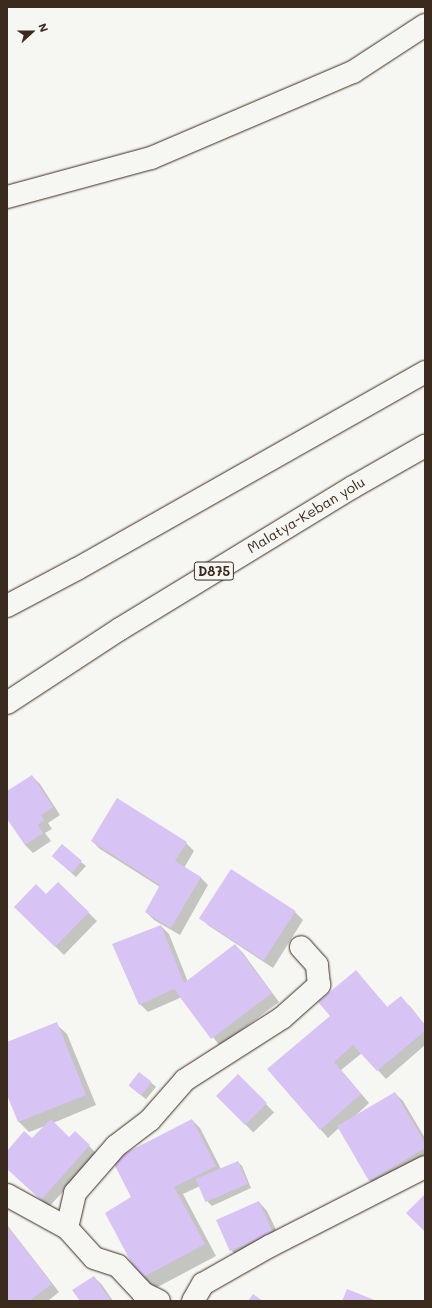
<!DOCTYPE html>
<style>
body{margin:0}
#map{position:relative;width:432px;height:1308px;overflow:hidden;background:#f6f6f2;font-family:Mali,sans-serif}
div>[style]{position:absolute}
.shadow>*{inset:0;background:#0003;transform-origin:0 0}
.building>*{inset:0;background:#d7c4f5;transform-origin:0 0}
.roads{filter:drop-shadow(0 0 1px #3b2a1e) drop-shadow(0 0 1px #3b2a1e)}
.minor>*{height:22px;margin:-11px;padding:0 11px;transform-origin:11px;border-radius:11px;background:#f6f6f2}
.trunk>*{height:22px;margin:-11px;padding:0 11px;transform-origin:11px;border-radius:11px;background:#f6f6f2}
span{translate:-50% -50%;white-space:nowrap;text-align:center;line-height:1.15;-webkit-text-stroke:3px #f6f6f2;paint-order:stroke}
.shield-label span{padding:1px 3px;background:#f6f6f2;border:1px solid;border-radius:3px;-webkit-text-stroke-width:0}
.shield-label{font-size:13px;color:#3b2a1e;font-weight:700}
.street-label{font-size:14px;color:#3b2a1e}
.frame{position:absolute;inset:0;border:8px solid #3b2a1e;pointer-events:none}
.north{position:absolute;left:12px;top:12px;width:40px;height:40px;-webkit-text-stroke:3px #f6f6f2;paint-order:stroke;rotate:69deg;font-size:11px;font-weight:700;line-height:16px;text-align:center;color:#3b2a1e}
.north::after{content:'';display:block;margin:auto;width:14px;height:18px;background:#3b2a1e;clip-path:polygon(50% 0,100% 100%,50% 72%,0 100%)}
</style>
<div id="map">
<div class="shadow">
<i style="clip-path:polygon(32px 776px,40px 784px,60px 815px,48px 823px,52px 829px,45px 833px,51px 841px,33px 853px,25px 845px,7px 817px,7px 792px)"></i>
<i style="clip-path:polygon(92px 841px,186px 843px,194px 851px,184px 868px,200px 877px,208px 885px,180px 935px,154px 920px,146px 912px,160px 887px,100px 849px)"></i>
<i style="clip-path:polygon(57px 860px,81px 862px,86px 866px,76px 877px)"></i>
<i style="clip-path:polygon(231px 870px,295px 912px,303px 920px,273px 968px,209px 926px,201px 918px)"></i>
<i style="clip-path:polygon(58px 883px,97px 921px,64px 955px,15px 907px,46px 896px)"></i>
<i style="clip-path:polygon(161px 926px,169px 934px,188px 982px,235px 945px,243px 953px,279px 1002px,220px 1046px,182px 997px,148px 1012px,140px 1004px)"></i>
<i style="clip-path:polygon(364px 980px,388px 1008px,409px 1005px,425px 1025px,425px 1045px,386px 1079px,362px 1053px,341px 1070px,369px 1103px,353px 1118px,395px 1093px,403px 1101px,425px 1138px,425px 1161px,378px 1189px,370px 1181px,339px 1128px,328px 1138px,268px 1069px,331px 1016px)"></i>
<i style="clip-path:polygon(56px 1024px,67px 1034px,96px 1105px,53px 1123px,69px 1138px,75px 1132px,97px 1154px,49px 1207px,7px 1168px,7px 1152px,32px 1139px,45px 1126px,29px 1132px,19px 1122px,7px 1093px,7px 1043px)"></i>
<i style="left:139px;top:1073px;width:22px;height:16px;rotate:39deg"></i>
<i style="left:238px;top:1075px;width:52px;height:29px;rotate:46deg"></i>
<i style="clip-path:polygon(192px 1120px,200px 1128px,221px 1169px,238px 1162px,242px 1166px,251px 1188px,212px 1206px,207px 1201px,200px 1186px,183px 1194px,216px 1256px,152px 1290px,141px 1278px,133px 1199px)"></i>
<i style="clip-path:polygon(259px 1202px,267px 1211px,281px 1240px,240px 1259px,232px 1251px,218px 1221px)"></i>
<i style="clip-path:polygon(7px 1225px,59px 1292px,48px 1301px,7px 1301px)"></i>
<i style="clip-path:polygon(94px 1277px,102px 1285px,113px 1301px,81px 1301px)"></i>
</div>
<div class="building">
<i style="clip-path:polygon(32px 775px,53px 807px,41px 815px,44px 820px,38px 825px,43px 833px,25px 845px,7px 819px,7px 791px)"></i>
<i style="clip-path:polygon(117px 798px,187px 842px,175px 861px,201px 877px,171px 928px,145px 912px,160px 885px,91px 841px)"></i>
<i style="left:62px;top:844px;width:26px;height:16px;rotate:40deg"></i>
<i style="left:231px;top:869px;width:77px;height:59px;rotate:33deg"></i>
<i style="clip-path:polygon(58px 882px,89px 912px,55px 947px,14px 907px,36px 884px,46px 894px)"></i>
<i style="clip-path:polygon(161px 925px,184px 983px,235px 944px,272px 993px,211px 1039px,174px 989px,139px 1005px,112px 944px)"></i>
<i style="clip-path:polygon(356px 970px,387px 1007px,401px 996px,425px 1025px,425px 1031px,377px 1071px,353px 1045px,334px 1062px,361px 1094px,320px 1130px,267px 1069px,330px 1016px,318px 1002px)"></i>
<i style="clip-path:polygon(57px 1022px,86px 1095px,18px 1122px,7px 1095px,7px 1042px)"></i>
<i style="left:139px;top:1072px;width:16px;height:17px;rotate:38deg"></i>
<i style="left:238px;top:1074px;width:41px;height:31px;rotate:45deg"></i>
<i style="clip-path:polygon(395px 1092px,425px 1143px,425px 1148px,369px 1181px,337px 1126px)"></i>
<i style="clip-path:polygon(51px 1119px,69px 1137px,75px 1131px,90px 1145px,41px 1200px,7px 1169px,7px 1151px,24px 1131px,32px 1138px)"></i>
<i style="clip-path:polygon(192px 1119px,216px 1166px,174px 1187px,205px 1244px,140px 1279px,105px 1213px,131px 1197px,112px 1160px)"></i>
<i style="left:238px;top:1161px;width:25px;height:46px;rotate:67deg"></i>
<i style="clip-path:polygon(425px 1194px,425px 1232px,406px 1213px)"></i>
<i style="left:259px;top:1201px;width:34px;height:47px;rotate:66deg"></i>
<i style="clip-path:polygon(7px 1226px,52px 1284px,29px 1301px,7px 1301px)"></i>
<i style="clip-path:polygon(94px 1276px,111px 1301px,80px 1301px,72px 1290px)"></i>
<i style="clip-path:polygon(347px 1289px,377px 1301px,342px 1301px)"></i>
<i style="clip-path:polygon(253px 1294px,263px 1301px,248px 1301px)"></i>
</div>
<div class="roads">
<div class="minor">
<i style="left:7px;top:197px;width:149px;rotate:-15.2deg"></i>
<i style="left:151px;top:158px;width:220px;rotate:-23.1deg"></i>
<i style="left:353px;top:72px;width:86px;rotate:-33.1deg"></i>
<i style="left:7px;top:1195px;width:68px;rotate:28.8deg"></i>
<i style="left:67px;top:1228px;width:36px;rotate:-77deg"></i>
<i style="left:75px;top:1193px;width:62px;rotate:-48.9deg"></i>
<i style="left:116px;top:1146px;width:43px;rotate:-37.4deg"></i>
<i style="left:150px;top:1120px;width:53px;rotate:-48.8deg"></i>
<i style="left:185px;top:1080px;width:115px;rotate:-32.6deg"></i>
<i style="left:282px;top:1018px;width:50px;rotate:-41.7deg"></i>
<i style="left:319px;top:985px;width:20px;rotate:-96deg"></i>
<i style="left:317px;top:965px;width:24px;rotate:-132deg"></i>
<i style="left:67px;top:1228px;width:40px;rotate:48deg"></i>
<i style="left:94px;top:1258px;width:25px;rotate:18deg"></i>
<i style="left:118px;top:1266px;width:37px;rotate:47deg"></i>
<i style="left:143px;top:1293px;width:18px;rotate:27deg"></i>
<i style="left:193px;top:1301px;width:20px;rotate:-60deg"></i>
<i style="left:203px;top:1284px;width:77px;rotate:-29.6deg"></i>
<i style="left:270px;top:1246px;width:174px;rotate:-27deg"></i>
</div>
<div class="trunk">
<i style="left:7px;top:606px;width:79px;rotate:-27.9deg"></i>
<i style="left:77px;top:569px;width:400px;rotate:-29.5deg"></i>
<i style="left:7px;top:703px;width:135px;rotate:-33.2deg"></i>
<i style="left:120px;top:629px;width:273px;rotate:-31.4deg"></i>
<i style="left:353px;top:487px;width:83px;rotate:-29.7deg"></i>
</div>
</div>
<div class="shield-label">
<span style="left:214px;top:571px">D875</span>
</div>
<div class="street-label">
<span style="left:306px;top:515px;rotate:-31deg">Malatya-Keban yolu</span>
</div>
<div class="frame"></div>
<div class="north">N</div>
</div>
